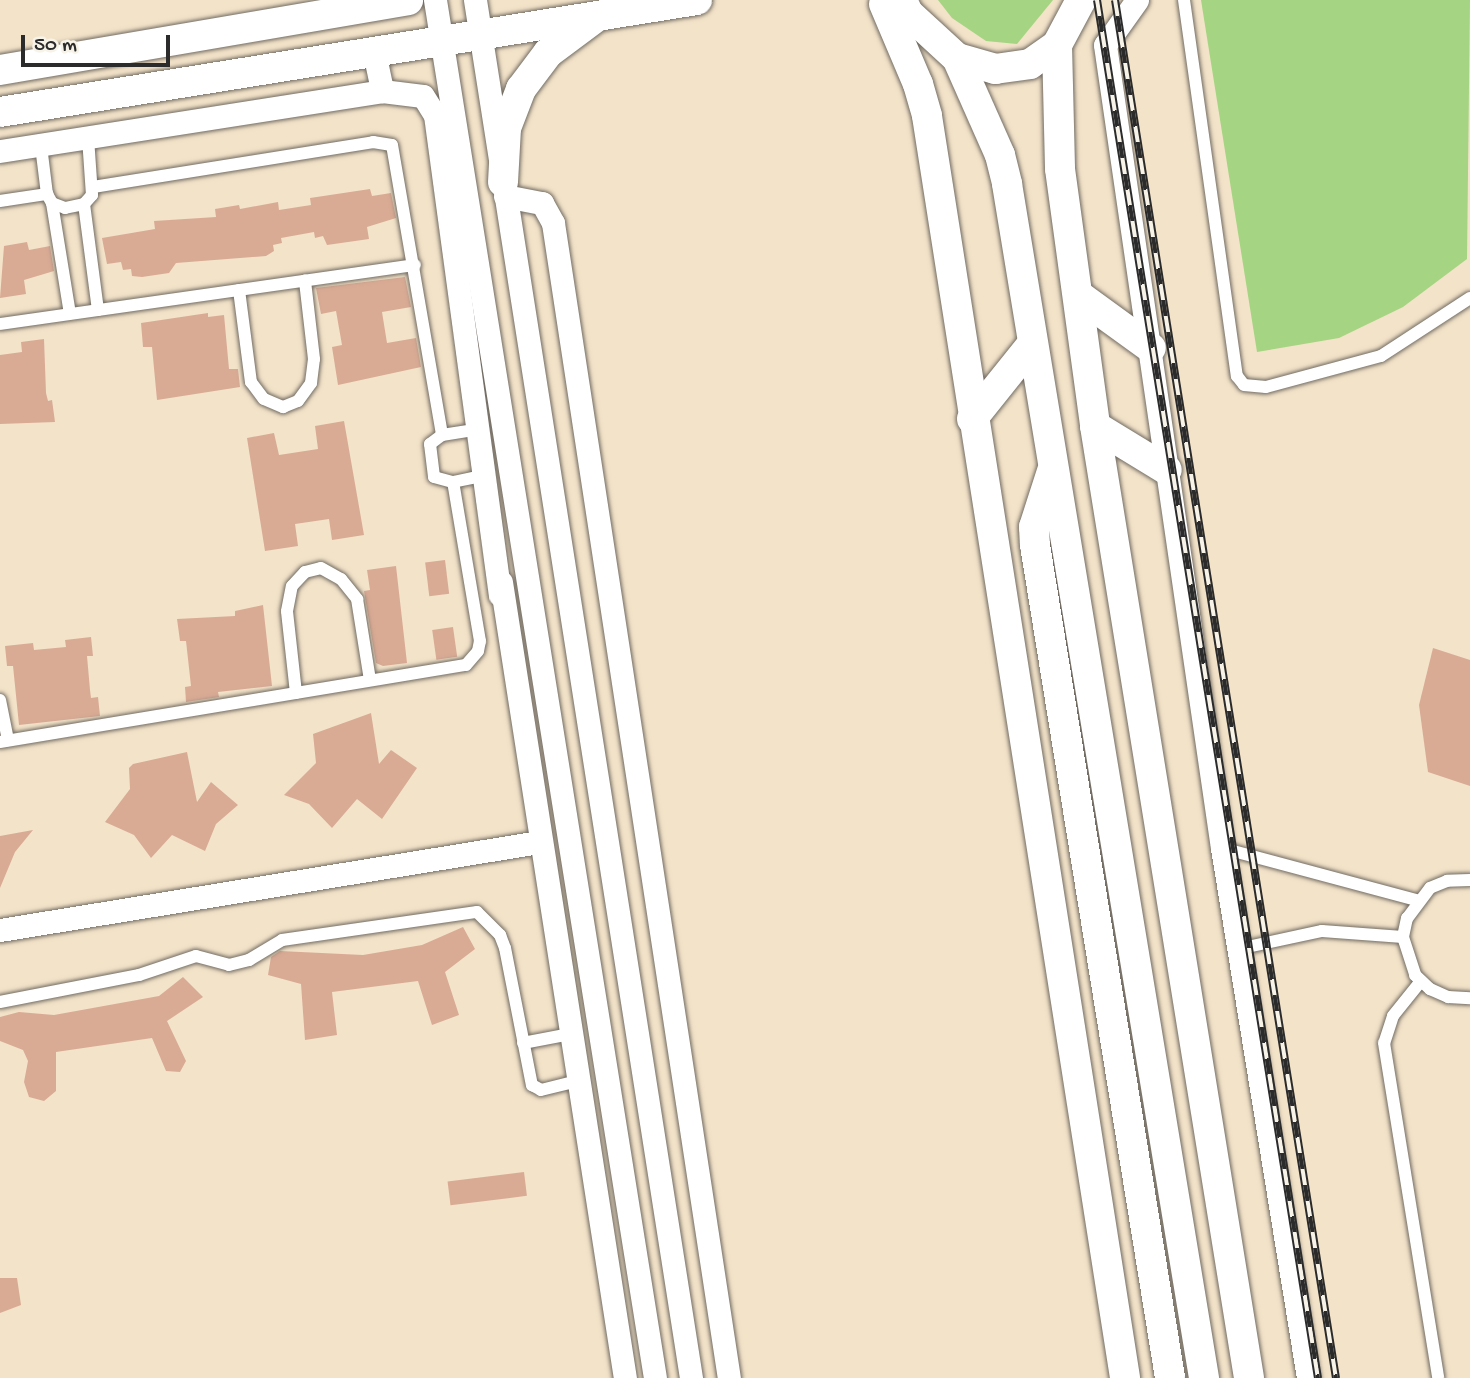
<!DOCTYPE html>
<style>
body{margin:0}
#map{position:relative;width:1470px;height:1378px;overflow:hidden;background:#f3e3c9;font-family:"Gochi Hand",sans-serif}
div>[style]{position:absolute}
.green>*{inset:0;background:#a5d482}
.building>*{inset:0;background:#d9ab95;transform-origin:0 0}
.roads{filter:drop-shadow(0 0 2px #716b62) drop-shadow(0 0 2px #716b62)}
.service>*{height:12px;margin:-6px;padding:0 6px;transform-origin:6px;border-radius:6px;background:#fff}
.minor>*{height:23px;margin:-11.5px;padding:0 11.5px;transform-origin:11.5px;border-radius:11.5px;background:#fff}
.tertiary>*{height:30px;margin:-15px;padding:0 15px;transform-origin:15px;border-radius:15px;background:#fff}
.rail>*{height:8px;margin-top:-4px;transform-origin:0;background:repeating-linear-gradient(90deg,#f7f3e8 0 16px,#2b2b2b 0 32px);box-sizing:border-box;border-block:2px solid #2b2b2b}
span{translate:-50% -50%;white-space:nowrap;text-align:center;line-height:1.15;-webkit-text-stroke:5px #f7f3e8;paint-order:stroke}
.scale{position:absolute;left:21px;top:35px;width:149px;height:32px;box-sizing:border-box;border:4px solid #2b2b2b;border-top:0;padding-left:9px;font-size:21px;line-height:24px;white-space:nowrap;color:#2b2b2b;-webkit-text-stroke:5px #f7f3e8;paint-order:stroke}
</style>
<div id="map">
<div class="green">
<i style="clip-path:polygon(938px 0,1053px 0,1017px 44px,986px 41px,952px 18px)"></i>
<i style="clip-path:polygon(1201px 0,1470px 0,1467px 259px,1403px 307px,1339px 338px,1257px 352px)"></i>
</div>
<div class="building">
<i style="clip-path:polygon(370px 189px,372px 196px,391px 193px,396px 218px,367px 227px,369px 239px,327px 245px,323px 236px,315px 238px,314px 232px,281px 238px,282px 243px,273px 245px,274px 251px,266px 256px,176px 263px,169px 273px,142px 277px,132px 276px,131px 269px,123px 270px,121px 262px,107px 264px,102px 238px,155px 229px,154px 221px,216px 217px,215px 209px,239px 205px,240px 209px,278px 202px,279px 210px,311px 205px,310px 198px)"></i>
<i style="clip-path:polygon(27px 242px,29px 250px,50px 246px,54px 271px,24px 280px,26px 294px,0 298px,4px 246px)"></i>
<i style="clip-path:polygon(405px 277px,411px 307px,382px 312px,387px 343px,416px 338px,421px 367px,338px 385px,332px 347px,342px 345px,336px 311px,321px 314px,316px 288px)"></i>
<i style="clip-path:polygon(208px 313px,208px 317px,224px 315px,229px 369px,238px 369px,240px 387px,157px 400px,152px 347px,143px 347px,141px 323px)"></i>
<i style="clip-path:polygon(44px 339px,46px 393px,48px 401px,52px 400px,55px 422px,0 424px,0 355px,22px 352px,21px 342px)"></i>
<i style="clip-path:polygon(344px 421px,364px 535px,332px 540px,329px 519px,295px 524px,298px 546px,265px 551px,247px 438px,274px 433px,279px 455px,318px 449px,315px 426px)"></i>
<i style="left:445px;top:560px;width:34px;height:20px;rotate:83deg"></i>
<i style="clip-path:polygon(396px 566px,407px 663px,383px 666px,376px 663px,364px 591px,370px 590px,367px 570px)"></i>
<i style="clip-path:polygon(263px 605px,272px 686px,218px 692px,219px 697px,186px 702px,185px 687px,191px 686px,186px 641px,180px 641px,177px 619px,235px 616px,235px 611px)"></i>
<i style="left:453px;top:627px;width:30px;height:21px;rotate:82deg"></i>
<i style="clip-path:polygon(91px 637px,93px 656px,87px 656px,90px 690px,91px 698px,98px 697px,100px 716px,19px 725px,13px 666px,7px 666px,5px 646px,33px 643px,34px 650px,66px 647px,65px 640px)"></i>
<i style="clip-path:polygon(1433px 648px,1470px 660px,1470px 786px,1428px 772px,1419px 705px)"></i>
<i style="clip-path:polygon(371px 713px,379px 764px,391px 750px,417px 768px,382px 819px,357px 799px,332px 828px,309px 804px,284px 795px,316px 763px,313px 734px)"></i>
<i style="clip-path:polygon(187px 752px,197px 802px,211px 782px,238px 805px,216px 824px,205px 851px,172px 835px,151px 858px,134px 835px,105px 822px,130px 789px,129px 768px,133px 764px)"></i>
<i style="clip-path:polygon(33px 830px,15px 852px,0 888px,0 836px)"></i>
<i style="clip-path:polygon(463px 927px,475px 949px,445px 972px,459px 1015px,432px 1025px,418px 981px,332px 992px,337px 1035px,305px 1040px,301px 984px,268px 975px,271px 957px,280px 951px,363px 955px,422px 945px)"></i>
<i style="clip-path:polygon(183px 977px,203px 997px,167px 1021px,186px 1061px,180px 1072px,166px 1071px,152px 1038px,56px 1052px,56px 1091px,44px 1101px,29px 1097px,24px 1082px,28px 1061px,23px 1050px,0 1041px,0 1017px,19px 1012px,54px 1015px,159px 996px)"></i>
<i style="left:524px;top:1172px;width:24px;height:77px;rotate:83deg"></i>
<i style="clip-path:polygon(0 1278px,17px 1278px,21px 1305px,0 1313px)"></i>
</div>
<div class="roads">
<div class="service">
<i style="left:1184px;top:0;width:380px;rotate:82deg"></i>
<i style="left:1237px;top:376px;width:11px;rotate:52deg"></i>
<i style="left:1244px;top:385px;width:22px;rotate:5deg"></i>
<i style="left:1266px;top:387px;width:119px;rotate:-15.1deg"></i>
<i style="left:1381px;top:356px;width:106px;rotate:-33.1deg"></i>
<i style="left:41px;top:146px;width:48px;rotate:82.9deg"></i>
<i style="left:47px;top:194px;width:10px;rotate:61deg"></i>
<i style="left:52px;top:203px;width:14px;rotate:21deg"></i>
<i style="left:65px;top:208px;width:19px;rotate:-12deg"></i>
<i style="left:84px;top:204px;width:12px;rotate:-48deg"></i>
<i style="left:92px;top:195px;width:57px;rotate:-94deg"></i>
<i style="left:93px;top:187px;width:284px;rotate:-9.1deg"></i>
<i style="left:373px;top:142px;width:19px;rotate:9deg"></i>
<i style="left:392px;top:145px;width:294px;rotate:80.2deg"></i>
<i style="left:442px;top:435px;width:33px;rotate:-9deg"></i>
<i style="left:0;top:201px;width:48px;rotate:-8.5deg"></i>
<i style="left:52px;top:203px;width:112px;rotate:80.8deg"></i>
<i style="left:84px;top:204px;width:107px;rotate:82.5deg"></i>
<i style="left:239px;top:290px;width:93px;rotate:82.6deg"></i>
<i style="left:251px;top:382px;width:21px;rotate:53deg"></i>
<i style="left:264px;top:399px;width:21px;rotate:23deg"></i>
<i style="left:283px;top:407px;width:16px;rotate:-22deg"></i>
<i style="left:298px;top:401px;width:22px;rotate:-54deg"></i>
<i style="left:311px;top:383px;width:24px;rotate:-83deg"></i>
<i style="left:314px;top:359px;width:79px;rotate:-96.6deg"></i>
<i style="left:0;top:324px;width:419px;rotate:-8.1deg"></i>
<i style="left:442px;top:435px;width:15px;rotate:143deg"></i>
<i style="left:430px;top:444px;width:33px;rotate:83deg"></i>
<i style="left:434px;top:477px;width:20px;rotate:15deg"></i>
<i style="left:453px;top:482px;width:30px;rotate:-12deg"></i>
<i style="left:296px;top:693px;width:82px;rotate:-96.3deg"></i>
<i style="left:287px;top:611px;width:25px;rotate:-79deg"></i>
<i style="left:292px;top:586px;width:19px;rotate:-47deg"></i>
<i style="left:305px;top:572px;width:16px;rotate:-14deg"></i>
<i style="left:321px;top:568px;width:23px;rotate:29deg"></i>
<i style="left:341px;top:579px;width:26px;rotate:51deg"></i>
<i style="left:357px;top:599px;width:82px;rotate:80.9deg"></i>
<i style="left:0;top:700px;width:41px;rotate:78.7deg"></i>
<i style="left:0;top:742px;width:472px;rotate:-9.4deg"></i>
<i style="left:466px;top:665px;width:18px;rotate:-49deg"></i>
<i style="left:478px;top:651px;width:10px;rotate:-79deg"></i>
<i style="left:480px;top:641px;width:161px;rotate:-99.6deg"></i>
<i style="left:1222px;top:848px;width:201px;rotate:15deg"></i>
<i style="left:1470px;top:880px;width:23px;rotate:178deg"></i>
<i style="left:1447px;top:881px;width:18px;rotate:158deg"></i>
<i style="left:1430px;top:888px;width:38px;rotate:127deg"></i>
<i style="left:1407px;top:918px;width:19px;rotate:102deg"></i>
<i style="left:1403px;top:937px;width:40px;rotate:72deg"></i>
<i style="left:1415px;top:975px;width:21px;rotate:43deg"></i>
<i style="left:1430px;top:989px;width:20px;rotate:24deg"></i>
<i style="left:1448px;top:997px;width:22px;rotate:3deg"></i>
<i style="left:1238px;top:949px;width:86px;rotate:-12.1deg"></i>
<i style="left:1322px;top:931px;width:81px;rotate:4.2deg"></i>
<i style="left:1421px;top:981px;width:45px;rotate:128.7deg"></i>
<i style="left:1393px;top:1016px;width:28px;rotate:108deg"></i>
<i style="left:1384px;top:1043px;width:339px;rotate:80.8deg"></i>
<i style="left:0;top:1002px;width:142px;rotate:-11deg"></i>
<i style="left:139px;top:975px;width:60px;rotate:-18.4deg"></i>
<i style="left:196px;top:956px;width:34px;rotate:15deg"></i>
<i style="left:229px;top:965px;width:21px;rotate:-14deg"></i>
<i style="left:249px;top:960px;width:39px;rotate:-31deg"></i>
<i style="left:282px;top:940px;width:197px;rotate:-8.2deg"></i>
<i style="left:477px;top:912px;width:33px;rotate:45deg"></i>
<i style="left:500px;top:935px;width:14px;rotate:69deg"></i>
<i style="left:505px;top:948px;width:140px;rotate:78.9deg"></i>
<i style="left:532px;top:1085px;width:10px;rotate:29deg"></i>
<i style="left:541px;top:1090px;width:38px;rotate:-14deg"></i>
<i style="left:523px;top:1043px;width:48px;rotate:-10.8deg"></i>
</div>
<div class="minor">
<i style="left:435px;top:0;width:1395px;rotate:80.93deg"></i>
<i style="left:475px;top:0;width:1395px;rotate:81.09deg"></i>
<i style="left:1137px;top:0;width:55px;rotate:125.4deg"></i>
<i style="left:1105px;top:45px;width:811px;rotate:81.71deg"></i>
<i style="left:1222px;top:848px;width:537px;rotate:80.78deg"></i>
<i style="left:374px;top:52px;width:40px;rotate:78deg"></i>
<i style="left:0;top:151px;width:387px;rotate:-8.9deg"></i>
<i style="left:382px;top:91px;width:41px;rotate:7deg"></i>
<i style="left:423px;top:96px;width:22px;rotate:58deg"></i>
<i style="left:435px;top:115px;width:484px;rotate:82.3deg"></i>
<i style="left:505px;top:196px;width:38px;rotate:11deg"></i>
<i style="left:542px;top:203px;width:23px;rotate:61deg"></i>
<i style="left:553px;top:223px;width:1168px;rotate:81.34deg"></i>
<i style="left:501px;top:582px;width:806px;rotate:81.15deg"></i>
<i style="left:0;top:930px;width:546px;rotate:-9.27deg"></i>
</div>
<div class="tertiary">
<i style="left:902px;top:0;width:14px;rotate:65deg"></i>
<i style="left:908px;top:13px;width:67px;rotate:42.6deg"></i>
<i style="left:957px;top:58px;width:40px;rotate:16deg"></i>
<i style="left:995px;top:69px;width:35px;rotate:-8deg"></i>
<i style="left:1030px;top:64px;width:33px;rotate:-35deg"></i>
<i style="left:1081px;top:0;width:51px;rotate:118.1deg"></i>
<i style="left:1057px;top:45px;width:124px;rotate:88.6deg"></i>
<i style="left:1060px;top:169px;width:259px;rotate:82.2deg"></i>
<i style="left:1095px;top:426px;width:964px;rotate:80.81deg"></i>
<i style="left:884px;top:4px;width:87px;rotate:67deg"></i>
<i style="left:918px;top:84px;width:33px;rotate:74deg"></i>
<i style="left:927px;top:116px;width:1277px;rotate:81.08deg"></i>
<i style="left:957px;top:58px;width:106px;rotate:66.1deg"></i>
<i style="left:1000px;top:155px;width:30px;rotate:76deg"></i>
<i style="left:1007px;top:184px;width:1210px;rotate:80.63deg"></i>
<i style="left:0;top:70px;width:414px;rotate:-9.7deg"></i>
<i style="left:0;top:112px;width:706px;rotate:-9.13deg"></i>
<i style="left:503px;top:182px;width:54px;rotate:-86.8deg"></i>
<i style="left:506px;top:128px;width:42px;rotate:-69deg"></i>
<i style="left:521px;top:89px;width:45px;rotate:-53.1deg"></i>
<i style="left:548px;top:53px;width:59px;rotate:-36.7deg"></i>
<i style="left:1078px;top:295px;width:90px;rotate:36deg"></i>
<i style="left:972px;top:419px;width:96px;rotate:-51.3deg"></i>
<i style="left:1095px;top:426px;width:84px;rotate:31.4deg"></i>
<i style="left:1052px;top:471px;width:59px;rotate:107.8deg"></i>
<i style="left:1034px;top:527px;width:18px;rotate:87deg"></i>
<i style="left:1035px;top:545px;width:844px;rotate:80.79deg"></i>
</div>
</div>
<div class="rail">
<i style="left:1097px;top:0;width:1396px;rotate:80.89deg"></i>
<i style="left:1115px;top:0;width:1396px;rotate:80.89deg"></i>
</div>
<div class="scale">50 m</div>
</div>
